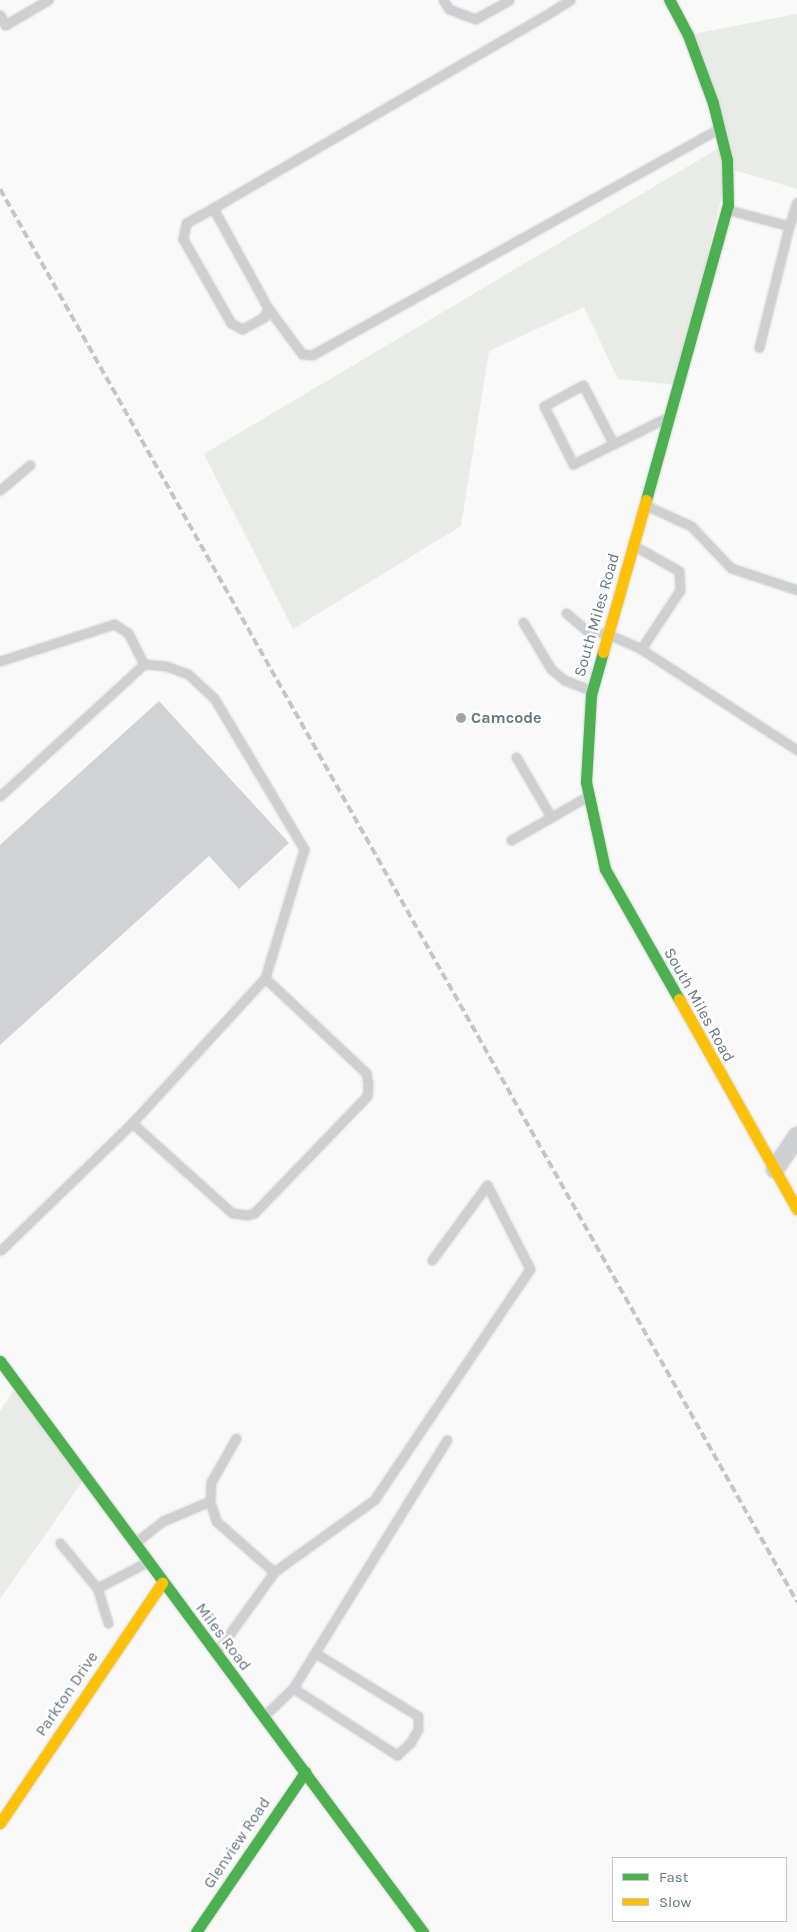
<!DOCTYPE html>
<style>
body{margin:0}
#map{position:relative;width:797px;height:1932px;overflow:hidden;background:#f9f9f9;font-family:Karla,sans-serif}
div>[style]{position:absolute}
.green>*{inset:0;background:#e8ebe6}
.building>*{inset:0;background:#d0d2d3}
.roads{filter:drop-shadow(0 0 1px #d5d6d7) drop-shadow(0 0 1px #d5d6d7)}
.lane>*{height:9px;margin:-4.5px;padding:0 4.5px;transform-origin:4.5px;border-radius:4.5px;background:#cecfd0}
.street>*{height:18px;margin:-9px;padding:0 9px;transform-origin:9px;border-radius:9px;background:#cecfd0}
.fast>*{height:11px;margin:-5.5px;padding:0 5.5px;transform-origin:5.5px;border-radius:5.5px;background:#4caf50}
.slow>*{height:11px;margin:-5.5px;padding:0 5.5px;transform-origin:5.5px;border-radius:5.5px;background:#ffc107}
.rail>*{height:4px;margin-top:-2px;transform-origin:0;background:repeating-linear-gradient(90deg,#c3c5c6 0 8px,transparent 0 12px)}
.dots>*{width:14px;height:14px;translate:-50% -50%;box-sizing:border-box;border:2px solid #fff;border-radius:50%}
span{translate:-50% -50%;white-space:nowrap;text-align:center;line-height:1.15;-webkit-text-stroke:5px #fff;paint-order:stroke}
.street-label{font-size:16px;color:#657683}
.poi-label{font-size:16px;color:#657683;font-weight:700}
.left{translate:0 -50%;text-align:left}
.legend{position:absolute;left:612px;top:1857px;width:175px;height:65px;box-sizing:border-box;background:#fff;border:1px solid #c1c8cd;margin:0;padding:6px 9px;list-style:none;font-size:15px;color:#657683}
.legend li{display:flex;align-items:center;gap:10px;height:25px}
.legend b{width:25px;border:1px solid #c1c8cd}
</style>
<div id="map">
<div class="green">
<i style="clip-path:polygon(797px 14px,797px 189px,728px 168px,678px 385px,618px 379px,584px 307px,489px 351px,461px 526px,293px 629px,204px 454px,724px 145px,688px 35px)"></i>
<i style="clip-path:polygon(17px 1385px,85px 1478px,0 1599px,0 1411px)"></i>
</div>
<div class="building">
<i style="clip-path:polygon(159px 701px,289px 843px,239px 889px,209px 856px,0 1045px,0 845px)"></i>
</div>
<div class="roads">
<div class="lane">
<i style="left:443px;top:0;width:11px;rotate:56deg"></i>
<i style="left:449px;top:9px;width:28px;rotate:21deg"></i>
<i style="left:475px;top:19px;width:39px;rotate:-29deg"></i>
<i style="left:0;top:15px;width:11px;rotate:63deg"></i>
<i style="left:5px;top:25px;width:50px;rotate:-30.2deg"></i>
<i style="left:213px;top:208px;width:114px;rotate:61.2deg"></i>
<i style="left:268px;top:308px;width:10px;rotate:114deg"></i>
<i style="left:264px;top:317px;width:25px;rotate:151deg"></i>
<i style="left:242px;top:329px;width:13px;rotate:-151deg"></i>
<i style="left:231px;top:323px;width:97px;rotate:-119.7deg"></i>
<i style="left:183px;top:239px;width:16px;rotate:-79deg"></i>
<i style="left:186px;top:223px;width:31px;rotate:-29deg"></i>
<i style="left:213px;top:208px;width:394px;rotate:-30.1deg"></i>
<i style="left:554px;top:10px;width:19px;rotate:-32deg"></i>
<i style="left:729px;top:210px;width:62px;rotate:14.9deg"></i>
<i style="left:789px;top:226px;width:125px;rotate:103.9deg"></i>
<i style="left:789px;top:226px;width:25px;rotate:-72deg"></i>
<i style="left:268px;top:308px;width:57px;rotate:53.5deg"></i>
<i style="left:302px;top:354px;width:10px;rotate:6deg"></i>
<i style="left:312px;top:355px;width:465px;rotate:-29.1deg"></i>
<i style="left:613px;top:443px;width:65px;rotate:-117.3deg"></i>
<i style="left:583px;top:385px;width:44px;rotate:151.7deg"></i>
<i style="left:544px;top:406px;width:65px;rotate:63.4deg"></i>
<i style="left:573px;top:464px;width:102px;rotate:-26.3deg"></i>
<i style="left:0;top:490px;width:39px;rotate:-40deg"></i>
<i style="left:645px;top:505px;width:51px;rotate:24.5deg"></i>
<i style="left:691px;top:526px;width:58px;rotate:46.4deg"></i>
<i style="left:731px;top:568px;width:70px;rotate:18.4deg"></i>
<i style="left:566px;top:613px;width:26px;rotate:40deg"></i>
<i style="left:586px;top:630px;width:22px;rotate:10deg"></i>
<i style="left:608px;top:634px;width:36px;rotate:24deg"></i>
<i style="left:641px;top:649px;width:71px;rotate:-56.5deg"></i>
<i style="left:680px;top:590px;width:19px;rotate:-93deg"></i>
<i style="left:679px;top:571px;width:51px;rotate:-150.4deg"></i>
<i style="left:523px;top:622px;width:55px;rotate:59.2deg"></i>
<i style="left:551px;top:669px;width:17px;rotate:40deg"></i>
<i style="left:564px;top:680px;width:28px;rotate:21deg"></i>
<i style="left:641px;top:649px;width:186px;rotate:32.9deg"></i>
<i style="left:0;top:661px;width:120px;rotate:-18deg"></i>
<i style="left:114px;top:624px;width:17px;rotate:33deg"></i>
<i style="left:128px;top:633px;width:35px;rotate:63deg"></i>
<i style="left:516px;top:757px;width:69px;rotate:59.7deg"></i>
<i style="left:0;top:796px;width:195px;rotate:-42.5deg"></i>
<i style="left:144px;top:664px;width:22px;rotate:5deg"></i>
<i style="left:166px;top:666px;width:23px;rotate:20deg"></i>
<i style="left:188px;top:674px;width:35px;rotate:43deg"></i>
<i style="left:214px;top:698px;width:176px;rotate:59.2deg"></i>
<i style="left:304px;top:849px;width:135px;rotate:106.8deg"></i>
<i style="left:511px;top:840px;width:89px;rotate:-29.7deg"></i>
<i style="left:1px;top:1250px;width:182px;rotate:-44.1deg"></i>
<i style="left:132px;top:1123px;width:197px;rotate:-47.5deg"></i>
<i style="left:265px;top:978px;width:139px;rotate:43.2deg"></i>
<i style="left:366px;top:1073px;width:10px;rotate:79deg"></i>
<i style="left:368px;top:1083px;width:13px;rotate:94deg"></i>
<i style="left:367px;top:1096px;width:163px;rotate:134deg"></i>
<i style="left:254px;top:1213px;width:7px;rotate:164deg"></i>
<i style="left:247px;top:1215px;width:15px;rotate:-172deg"></i>
<i style="left:232px;top:1213px;width:135px;rotate:-138deg"></i>
<i style="left:236px;top:1438px;width:51px;rotate:119.6deg"></i>
<i style="left:211px;top:1482px;width:19px;rotate:93deg"></i>
<i style="left:210px;top:1501px;width:21px;rotate:73deg"></i>
<i style="left:216px;top:1521px;width:77px;rotate:41.3deg"></i>
<i style="left:136px;top:1542px;width:34px;rotate:-38deg"></i>
<i style="left:163px;top:1521px;width:51px;rotate:-23.1deg"></i>
<i style="left:60px;top:1543px;width:58px;rotate:50.6deg"></i>
<i style="left:108px;top:1623px;width:37px;rotate:-107deg"></i>
<i style="left:97px;top:1588px;width:56px;rotate:-27.5deg"></i>
<i style="left:218px;top:1650px;width:96px;rotate:-54.3deg"></i>
<i style="left:274px;top:1572px;width:123px;rotate:-35.8deg"></i>
<i style="left:374px;top:1500px;width:279px;rotate:-56deg"></i>
<i style="left:530px;top:1269px;width:94px;rotate:-117.1deg"></i>
<i style="left:487px;top:1185px;width:93px;rotate:126.3deg"></i>
<i style="left:293px;top:1688px;width:124px;rotate:32.8deg"></i>
<i style="left:397px;top:1755px;width:18px;rotate:-43deg"></i>
<i style="left:410px;top:1743px;width:16px;rotate:-60deg"></i>
<i style="left:418px;top:1729px;width:13px;rotate:-90deg"></i>
<i style="left:418px;top:1716px;width:121px;rotate:-148.5deg"></i>
<i style="left:265px;top:1715px;width:39px;rotate:-44deg"></i>
<i style="left:293px;top:1688px;width:292px;rotate:-58.2deg"></i>
</div>
<div class="street">
<i style="left:775px;top:1169px;width:40px;rotate:-56deg"></i>
</div>
<div class="fast">
<i style="left:646px;top:500px;width:306px;rotate:-74.5deg"></i>
<i style="left:728px;top:205px;width:45px;rotate:-91.3deg"></i>
<i style="left:727px;top:160px;width:59px;rotate:-103.8deg"></i>
<i style="left:713px;top:103px;width:72px;rotate:-110.2deg"></i>
<i style="left:688px;top:35px;width:40px;rotate:-118deg"></i>
<i style="left:603px;top:652px;width:45px;rotate:105.6deg"></i>
<i style="left:591px;top:695px;width:87px;rotate:93.3deg"></i>
<i style="left:586px;top:782px;width:89px;rotate:77.7deg"></i>
<i style="left:605px;top:869px;width:150px;rotate:60.4deg"></i>
<i style="left:0;top:1361px;width:711px;rotate:53.47deg"></i>
<i style="left:196px;top:1932px;width:194px;rotate:-55.7deg"></i>
</div>
<div class="slow">
<i style="left:603px;top:652px;width:158px;rotate:-74.2deg"></i>
<i style="left:679px;top:999px;width:241px;rotate:60.7deg"></i>
<i style="left:0;top:1823px;width:290px;rotate:-56deg"></i>
</div>
</div>
<div class="rail">
<i style="left:0;top:189px;width:1622px;rotate:60.57deg"></i>
</div>
<div class="dots">
<i style="left:461px;top:718px;background:#99a4ac"></i>
</div>
<div class="street-label">
<span style="left:597px;top:615px;rotate:-74deg">South Miles Road</span>
<span style="left:699px;top:1005px;rotate:61deg">South Miles Road</span>
<span style="left:223px;top:1637px;rotate:53deg">Miles Road</span>
<span style="left:67px;top:1694px;rotate:-56deg">Parkton Drive</span>
<span style="left:237px;top:1843px;rotate:-56deg">Glenview Road</span>
</div>
<div class="poi-label">
<span class="left" style="left:471px;top:718px">Camcode</span>
</div>
<ul class="legend">
<li><b style="height:6px;background:#4caf50"></b>Fast</li>
<li><b style="height:6px;background:#ffc107"></b>Slow</li>
</ul>
</div>
